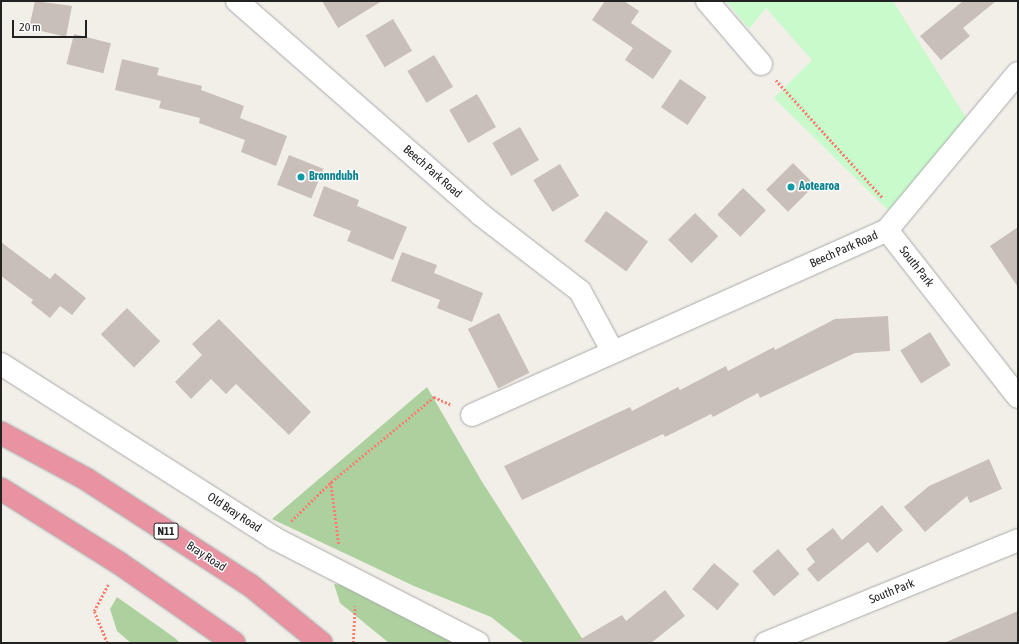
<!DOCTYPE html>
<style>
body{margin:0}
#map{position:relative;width:1019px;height:644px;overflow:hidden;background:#f2efe9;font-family:"Asap Condensed",sans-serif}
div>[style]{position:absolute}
.forest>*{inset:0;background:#add19e}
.park>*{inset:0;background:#c8facc}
.building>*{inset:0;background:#c7bfb8;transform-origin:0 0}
.path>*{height:2.5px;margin-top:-1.25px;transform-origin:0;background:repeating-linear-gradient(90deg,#fa8072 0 2px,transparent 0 4px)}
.roads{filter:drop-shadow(0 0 1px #a9a9a9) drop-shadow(0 0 1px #a9a9a9)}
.street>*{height:22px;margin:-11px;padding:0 11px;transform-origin:11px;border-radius:11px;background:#fff}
.highway>*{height:22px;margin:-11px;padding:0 11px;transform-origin:11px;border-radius:11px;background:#e892a2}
.dots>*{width:11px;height:11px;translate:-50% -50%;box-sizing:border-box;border:2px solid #fff;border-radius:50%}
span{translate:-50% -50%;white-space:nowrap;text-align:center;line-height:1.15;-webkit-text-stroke:3px #fff;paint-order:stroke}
.shield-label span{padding:1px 3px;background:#fff;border:1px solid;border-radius:3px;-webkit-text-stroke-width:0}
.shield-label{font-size:11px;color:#222;font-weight:700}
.street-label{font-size:12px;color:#222}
.culture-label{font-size:12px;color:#0d838f;font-weight:700}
.left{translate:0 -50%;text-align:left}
.frame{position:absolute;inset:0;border:2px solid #222;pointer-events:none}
.scale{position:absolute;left:12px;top:20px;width:75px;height:18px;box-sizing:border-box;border:2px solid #222;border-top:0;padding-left:5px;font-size:12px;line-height:14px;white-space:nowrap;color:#222;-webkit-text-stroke:3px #fff;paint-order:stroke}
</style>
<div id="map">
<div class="forest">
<i style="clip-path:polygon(427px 387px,481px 480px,585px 643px,524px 643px,491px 617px,414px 586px,272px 519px)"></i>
<i style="clip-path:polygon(334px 584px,365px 587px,471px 643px,389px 643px,340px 603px)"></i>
<i style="clip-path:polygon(117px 597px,175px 638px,180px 643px,131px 643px,117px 631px,110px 609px)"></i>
</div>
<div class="park">
<i style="clip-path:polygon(726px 1px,893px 1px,967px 119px,889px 211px,774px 98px,812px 60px,766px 8px,749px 29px)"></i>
</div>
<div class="building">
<i style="clip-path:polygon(35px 1px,72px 6px,66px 37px,29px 28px)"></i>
<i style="clip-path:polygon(322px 1px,382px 1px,338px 28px)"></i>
<i style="clip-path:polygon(605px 1px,624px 1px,639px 11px,631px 23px,672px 51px,653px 79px,625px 60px,633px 48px,592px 20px)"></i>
<i style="clip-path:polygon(963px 1px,996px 1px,963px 28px,970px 36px,941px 60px,920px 36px)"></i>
<i style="left:393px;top:19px;width:37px;height:32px;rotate:59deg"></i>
<i style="left:74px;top:34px;width:38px;height:31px;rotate:14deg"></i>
<i style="left:434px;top:55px;width:37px;height:31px;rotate:59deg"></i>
<i style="clip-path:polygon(122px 59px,159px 68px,157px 75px,202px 86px,201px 90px,244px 106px,240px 118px,287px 136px,276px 166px,241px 152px,245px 140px,199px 123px,200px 118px,159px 108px,161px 101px,115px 90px)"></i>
<i style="left:680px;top:79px;width:32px;height:34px;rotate:34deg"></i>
<i style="left:477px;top:94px;width:38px;height:32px;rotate:60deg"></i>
<i style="left:520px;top:127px;width:38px;height:32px;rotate:60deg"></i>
<i style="left:289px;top:155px;width:37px;height:32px;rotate:22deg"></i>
<i style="left:793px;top:163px;width:31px;height:38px;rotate:45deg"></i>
<i style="left:560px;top:164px;width:37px;height:31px;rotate:59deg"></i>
<i style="clip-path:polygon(324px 186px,359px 200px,357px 206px,407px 227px,393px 260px,347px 241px,351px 231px,313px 216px)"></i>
<i style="left:743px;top:188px;width:32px;height:37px;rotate:44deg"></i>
<i style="left:606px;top:211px;width:52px;height:37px;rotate:36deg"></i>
<i style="left:695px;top:213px;width:33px;height:38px;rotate:45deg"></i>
<i style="clip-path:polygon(1018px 227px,1018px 287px,990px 246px)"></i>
<i style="clip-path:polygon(1px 242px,50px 279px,55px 273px,86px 298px,72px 315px,60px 306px,50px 318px,31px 303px,33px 300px,1px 276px)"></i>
<i style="clip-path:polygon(402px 252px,437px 265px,434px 273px,483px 293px,472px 322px,437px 308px,440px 300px,391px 281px)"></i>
<i style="left:127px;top:308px;width:47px;height:37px;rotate:45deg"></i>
<i style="left:499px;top:313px;width:67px;height:35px;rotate:63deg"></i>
<i style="clip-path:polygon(888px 316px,890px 351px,855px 353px,760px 398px,758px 393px,713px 417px,711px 414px,665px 437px,663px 434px,522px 500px,504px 466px,630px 407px,632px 411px,678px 387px,680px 390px,726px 366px,728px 371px,774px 347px,775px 350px,835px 319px)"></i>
<i style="clip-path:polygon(219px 319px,311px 412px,289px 435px,236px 384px,226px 394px,211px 379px,191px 399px,175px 382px,202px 355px,192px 344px)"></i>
<i style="left:930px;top:332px;width:39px;height:35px;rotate:58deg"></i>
<i style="clip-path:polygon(989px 459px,1002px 489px,970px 503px,967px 496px,925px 532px,904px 507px,929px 486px)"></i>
<i style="clip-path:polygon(882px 505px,903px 530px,877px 553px,868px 542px,818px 582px,807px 569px,815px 562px,806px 549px,833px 528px,842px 540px)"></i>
<i style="left:778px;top:549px;width:33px;height:34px;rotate:49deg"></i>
<i style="left:714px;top:563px;width:33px;height:34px;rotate:40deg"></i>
<i style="clip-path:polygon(665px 590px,685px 616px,651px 643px,574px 643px,622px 615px,626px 621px)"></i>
<i style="clip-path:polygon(1018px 611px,1018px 643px,944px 643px,988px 624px)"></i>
</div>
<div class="path">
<i style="left:776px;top:80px;width:159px;rotate:47.8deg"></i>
<i style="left:331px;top:482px;width:64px;rotate:82.8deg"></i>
<i style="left:291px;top:521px;width:56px;rotate:-44.3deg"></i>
<i style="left:331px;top:482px;width:134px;rotate:-39.5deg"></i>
<i style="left:434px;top:397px;width:20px;rotate:24deg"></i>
<i style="left:107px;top:643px;width:35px;rotate:-112deg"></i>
<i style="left:94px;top:611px;width:30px;rotate:-62deg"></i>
<i style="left:353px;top:643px;width:37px;rotate:-87deg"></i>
</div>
<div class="roads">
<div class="street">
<i style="left:237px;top:1px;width:323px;rotate:41.2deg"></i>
<i style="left:480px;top:214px;width:126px;rotate:37.6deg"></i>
<i style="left:580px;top:291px;width:69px;rotate:61.6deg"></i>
<i style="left:707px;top:1px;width:83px;rotate:49.4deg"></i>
<i style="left:887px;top:230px;width:212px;rotate:51.9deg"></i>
<i style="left:1px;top:364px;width:324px;rotate:32.5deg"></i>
<i style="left:274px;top:538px;width:229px;rotate:27.2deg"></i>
<i style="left:472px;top:415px;width:454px;rotate:-24deg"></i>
<i style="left:887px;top:230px;width:204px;rotate:-50.2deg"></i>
<i style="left:766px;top:643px;width:272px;rotate:-22.2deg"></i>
</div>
<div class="highway">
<i style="left:1px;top:433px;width:97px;rotate:28.4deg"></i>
<i style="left:86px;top:479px;width:195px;rotate:32.9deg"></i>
<i style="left:250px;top:585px;width:92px;rotate:39.2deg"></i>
<i style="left:1px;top:489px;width:139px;rotate:32.1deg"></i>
<i style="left:119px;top:563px;width:140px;rotate:34.8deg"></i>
</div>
</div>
<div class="dots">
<i style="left:301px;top:177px;background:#0f9aa8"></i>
<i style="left:791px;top:187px;background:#0f9aa8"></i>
</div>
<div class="shield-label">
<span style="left:166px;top:531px">N11</span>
</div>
<div class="street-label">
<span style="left:432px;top:172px;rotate:41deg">Beech Park Road</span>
<span style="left:844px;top:250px;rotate:-24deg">Beech Park Road</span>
<span style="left:916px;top:267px;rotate:52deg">South Park</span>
<span style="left:234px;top:513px;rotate:33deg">Old Bray Road</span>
<span style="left:206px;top:557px;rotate:33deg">Bray Road</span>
<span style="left:892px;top:592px;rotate:-22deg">South Park</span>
</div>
<div class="culture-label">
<span class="left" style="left:309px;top:177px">Bronndubh</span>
<span class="left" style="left:799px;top:187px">Aotearoa</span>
</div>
<div class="frame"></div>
<div class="scale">20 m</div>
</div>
